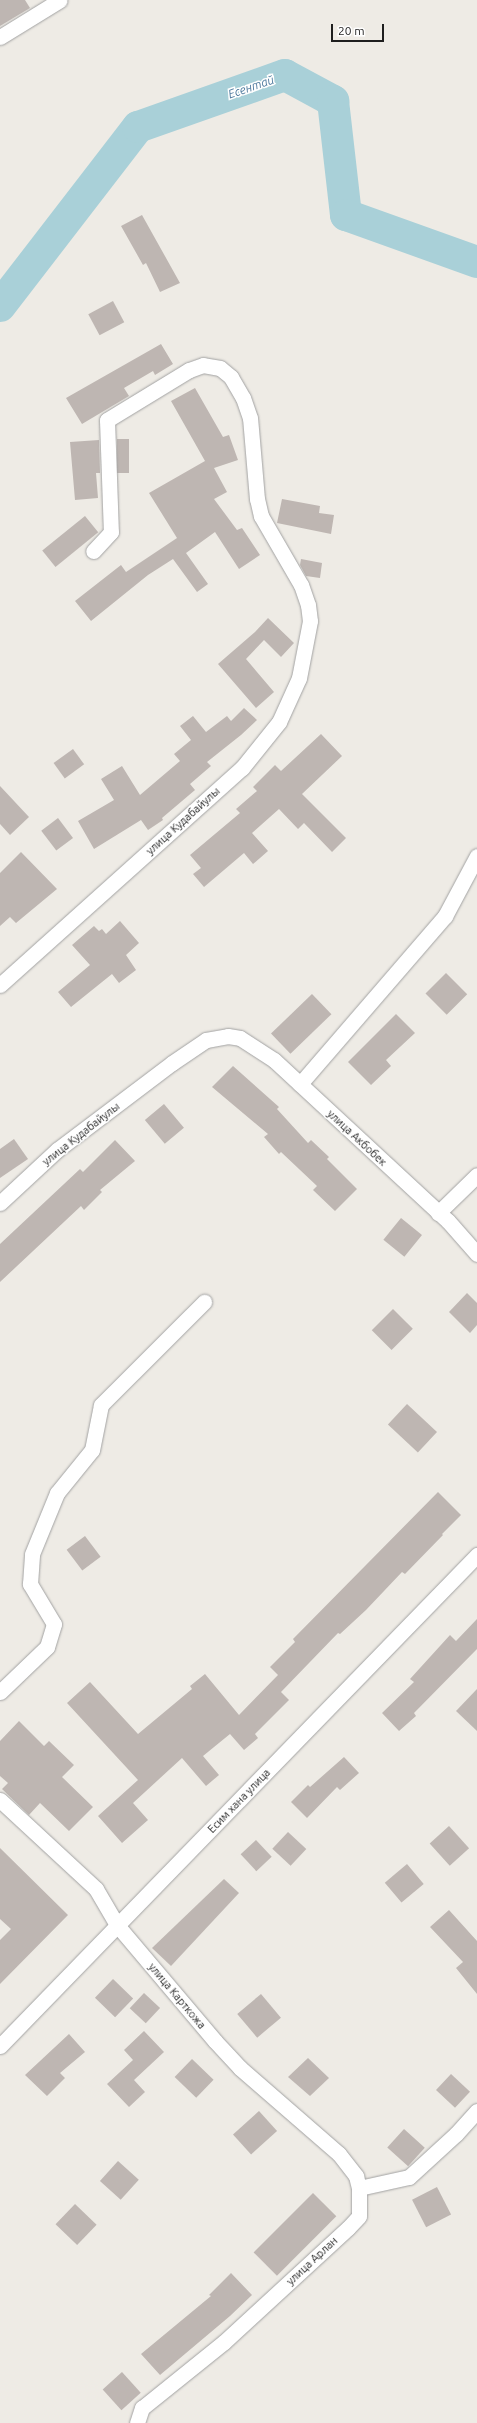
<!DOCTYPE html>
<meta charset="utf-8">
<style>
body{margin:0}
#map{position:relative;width:477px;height:2423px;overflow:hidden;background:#eeebe5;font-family:Ubuntu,sans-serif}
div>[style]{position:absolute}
.river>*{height:32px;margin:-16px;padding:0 16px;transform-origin:16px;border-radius:16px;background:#a9d0d8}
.building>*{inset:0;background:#beb6b2;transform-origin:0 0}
.roads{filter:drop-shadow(0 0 1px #a2a2a2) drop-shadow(0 0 1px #a2a2a2)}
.minor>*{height:15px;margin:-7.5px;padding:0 7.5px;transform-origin:7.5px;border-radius:7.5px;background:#fff}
span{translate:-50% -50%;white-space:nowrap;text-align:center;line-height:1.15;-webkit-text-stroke:3px #fff;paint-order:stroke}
.street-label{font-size:11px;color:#1e1e1e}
.water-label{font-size:12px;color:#4f7a9e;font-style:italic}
.scale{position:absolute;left:331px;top:24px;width:53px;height:18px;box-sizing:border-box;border:2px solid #1e1e1e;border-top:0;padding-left:5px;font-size:12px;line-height:14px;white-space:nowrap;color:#1e1e1e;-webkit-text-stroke:3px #fff;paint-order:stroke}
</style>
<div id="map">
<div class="river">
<i style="left:0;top:306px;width:226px;rotate:-52.4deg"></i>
<i style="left:138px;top:127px;width:156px;rotate:-19.5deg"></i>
<i style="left:285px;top:75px;width:55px;rotate:28.4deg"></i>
<i style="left:333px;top:101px;width:115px;rotate:83.5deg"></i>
<i style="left:346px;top:215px;width:139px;rotate:19.7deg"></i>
</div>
<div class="building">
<i style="clip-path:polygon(0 0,25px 0,30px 8px,0 26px)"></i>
<i style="clip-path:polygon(142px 215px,180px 283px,160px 292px,146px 263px,143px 265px,121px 226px)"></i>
<i style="left:113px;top:301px;width:24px;height:28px;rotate:62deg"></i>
<i style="clip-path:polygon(161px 344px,173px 364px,155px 375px,153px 371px,124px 388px,129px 396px,82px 424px,66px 398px)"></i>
<i style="clip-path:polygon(195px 388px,223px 437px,229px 435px,238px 460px,214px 468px,227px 492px,214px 499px,237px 530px,242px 528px,260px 555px,239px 569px,215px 532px,186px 553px,208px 584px,197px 592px,173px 559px,148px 575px,91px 621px,75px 601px,121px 565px,126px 572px,177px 538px,149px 493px,205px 461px,171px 401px)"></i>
<i style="left:117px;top:439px;width:12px;height:34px"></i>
<i style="clip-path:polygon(99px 440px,100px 473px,96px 473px,98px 498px,75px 500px,70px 442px)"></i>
<i style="clip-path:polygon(282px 499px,320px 506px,319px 513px,334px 515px,331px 534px,277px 523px)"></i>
<i style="left:85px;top:516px;width:21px;height:55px;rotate:51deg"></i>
<i style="clip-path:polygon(301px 559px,322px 563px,320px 578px,306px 576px,300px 565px)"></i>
<i style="clip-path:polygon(268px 618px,294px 643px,281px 657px,264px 640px,246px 659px,274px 692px,256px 708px,218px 664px,255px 632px)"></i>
<i style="clip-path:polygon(244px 708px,257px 720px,241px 735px,207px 762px,211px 766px,190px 784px,195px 790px,162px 818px,163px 820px,148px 830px,141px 820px,94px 849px,78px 821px,114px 800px,101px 779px,122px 766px,140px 795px,180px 761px,174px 754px,191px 740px,180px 726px,193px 716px,206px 732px,227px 716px,231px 721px)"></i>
<i style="clip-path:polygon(321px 734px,342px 756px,302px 794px,346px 838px,332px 852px,304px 823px,298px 829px,279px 809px,252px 833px,268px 851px,253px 864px,244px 853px,204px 887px,193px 874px,201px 868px,190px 855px,240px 813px,236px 809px,257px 791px,253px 787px,275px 765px,281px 771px)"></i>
<i style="left:73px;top:749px;width:19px;height:24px;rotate:54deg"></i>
<i style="clip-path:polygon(0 786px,29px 817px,10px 835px,0 824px)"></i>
<i style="left:58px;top:818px;width:25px;height:21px;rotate:53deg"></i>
<i style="clip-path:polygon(21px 852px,57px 889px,16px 923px,10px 917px,0 926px,0 873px)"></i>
<i style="clip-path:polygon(120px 921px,139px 943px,126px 955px,136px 970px,119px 983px,112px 974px,71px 1007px,58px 992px,90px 965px,72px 945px,94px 926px,99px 931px,102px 929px,106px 934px)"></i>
<i style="left:446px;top:973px;width:30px;height:29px;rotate:45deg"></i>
<i style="left:312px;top:994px;width:28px;height:57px;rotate:46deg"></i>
<i style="clip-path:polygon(396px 1014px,415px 1033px,386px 1060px,391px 1066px,371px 1085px,348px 1062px)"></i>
<i style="clip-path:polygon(233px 1066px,279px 1107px,277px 1109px,308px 1143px,311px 1140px,329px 1157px,327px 1159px,357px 1189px,335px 1211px,313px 1190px,317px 1186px,281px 1152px,279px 1154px,264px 1137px,268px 1134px,212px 1087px)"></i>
<i style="left:164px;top:1104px;width:31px;height:25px;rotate:50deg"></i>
<i style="clip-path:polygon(14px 1139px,28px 1159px,0 1178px,0 1149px)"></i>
<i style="clip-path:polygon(115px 1140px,135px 1161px,100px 1190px,102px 1192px,84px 1210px,81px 1206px,0 1282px,0 1244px,80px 1169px,83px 1172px)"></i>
<i style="left:401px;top:1218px;width:27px;height:28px;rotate:39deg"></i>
<i style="clip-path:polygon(467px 1293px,477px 1303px,477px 1325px,470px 1333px,449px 1312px)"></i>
<i style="left:393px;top:1309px;width:28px;height:30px;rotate:45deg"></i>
<i style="left:407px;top:1404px;width:41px;height:28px;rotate:43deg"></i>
<i style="clip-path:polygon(438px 1492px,461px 1515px,442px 1534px,443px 1535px,405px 1574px,402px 1572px,366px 1610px,340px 1634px,338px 1633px,281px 1692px,289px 1700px,255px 1734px,258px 1738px,244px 1750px,230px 1734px,203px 1756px,219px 1775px,206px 1786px,182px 1758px,133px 1803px,148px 1820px,122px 1843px,98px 1816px,138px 1780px,67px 1703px,90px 1682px,138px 1734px,192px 1689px,190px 1686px,205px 1674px,239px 1715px,278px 1675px,270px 1667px,295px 1642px,293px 1639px)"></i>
<i style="left:85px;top:1536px;width:26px;height:23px;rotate:53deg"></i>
<i style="clip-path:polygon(477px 1619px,477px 1649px,414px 1713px,416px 1716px,399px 1731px,382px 1713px,414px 1682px,410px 1679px,450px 1635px,456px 1641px)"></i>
<i style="clip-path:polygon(477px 1689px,477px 1731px,456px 1711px)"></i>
<i style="clip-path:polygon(19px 1721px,44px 1746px,49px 1741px,74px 1765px,62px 1777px,93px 1807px,69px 1831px,40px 1803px,29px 1815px,2px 1789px,8px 1783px,0 1776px,0 1741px)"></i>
<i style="clip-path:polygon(344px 1757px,359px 1773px,340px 1790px,337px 1787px,307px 1818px,291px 1802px,308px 1785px,310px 1787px)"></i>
<i style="left:449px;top:1826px;width:30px;height:26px;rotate:48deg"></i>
<i style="left:288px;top:1832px;width:25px;height:23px;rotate:43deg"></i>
<i style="left:256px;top:1840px;width:23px;height:21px;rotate:47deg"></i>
<i style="clip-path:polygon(0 1848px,68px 1915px,0 1984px,0 1940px,11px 1929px,0 1919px)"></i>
<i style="left:407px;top:1864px;width:26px;height:29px;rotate:50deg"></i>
<i style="clip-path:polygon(224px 1879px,239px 1893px,171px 1966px,152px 1948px)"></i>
<i style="clip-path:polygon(449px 1910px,477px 1941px,477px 1994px,456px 1968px,463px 1962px,430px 1927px)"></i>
<i style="left:113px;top:1979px;width:28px;height:26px;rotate:44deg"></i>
<i style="left:144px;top:1993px;width:22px;height:21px;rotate:43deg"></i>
<i style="left:261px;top:1994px;width:31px;height:31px;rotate:50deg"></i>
<i style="clip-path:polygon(144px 2031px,164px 2052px,134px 2080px,145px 2092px,129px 2107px,107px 2084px,133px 2060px,124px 2050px)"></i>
<i style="clip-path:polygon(69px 2034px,85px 2052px,60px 2073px,65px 2078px,47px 2096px,25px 2075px)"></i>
<i style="clip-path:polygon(308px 2058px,329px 2078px,310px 2096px,288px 2077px)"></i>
<i style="left:192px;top:2059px;width:30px;height:25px;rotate:44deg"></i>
<i style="left:451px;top:2074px;width:26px;height:22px;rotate:43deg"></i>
<i style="left:259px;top:2111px;width:27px;height:35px;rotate:48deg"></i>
<i style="left:404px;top:2129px;width:28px;height:25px;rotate:42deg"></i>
<i style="left:118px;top:2161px;width:28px;height:27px;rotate:42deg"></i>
<i style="left:437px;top:2187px;width:31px;height:28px;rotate:63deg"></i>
<i style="left:313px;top:2193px;width:33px;height:84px;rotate:45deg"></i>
<i style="left:75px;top:2204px;width:30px;height:28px;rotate:44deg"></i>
<i style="clip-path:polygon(231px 2273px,252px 2295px,230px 2316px,160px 2375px,141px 2354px,211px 2296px,209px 2295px)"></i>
<i style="left:122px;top:2372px;width:28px;height:26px;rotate:48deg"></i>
</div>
<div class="roads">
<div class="minor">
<i style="left:0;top:37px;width:70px;rotate:-31.7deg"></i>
<i style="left:0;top:985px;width:325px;rotate:-41.9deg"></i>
<i style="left:242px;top:768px;width:59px;rotate:-51.2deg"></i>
<i style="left:279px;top:722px;width:48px;rotate:-65.6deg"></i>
<i style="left:299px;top:678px;width:58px;rotate:-79.1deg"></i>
<i style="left:310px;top:621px;width:16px;rotate:-97deg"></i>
<i style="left:308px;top:605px;width:21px;rotate:-109deg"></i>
<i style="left:301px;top:585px;width:80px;rotate:-120.1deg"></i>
<i style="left:261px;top:516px;width:17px;rotate:-103deg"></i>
<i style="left:257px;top:499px;width:81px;rotate:-94.9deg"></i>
<i style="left:250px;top:418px;width:21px;rotate:-109deg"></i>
<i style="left:243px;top:398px;width:24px;rotate:-120deg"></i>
<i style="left:231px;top:377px;width:14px;rotate:-141deg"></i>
<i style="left:220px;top:368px;width:17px;rotate:-170deg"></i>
<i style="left:203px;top:365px;width:15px;rotate:160deg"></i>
<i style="left:189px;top:370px;width:96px;rotate:148.6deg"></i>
<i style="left:107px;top:420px;width:112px;rotate:88deg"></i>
<i style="left:111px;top:532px;width:26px;rotate:133deg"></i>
<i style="left:300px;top:1084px;width:222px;rotate:-49.2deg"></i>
<i style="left:445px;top:916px;width:68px;rotate:-61.9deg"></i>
<i style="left:0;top:1203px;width:78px;rotate:-42.9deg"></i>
<i style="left:57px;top:1150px;width:144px;rotate:-37.1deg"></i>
<i style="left:172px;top:1063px;width:41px;rotate:-34.1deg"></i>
<i style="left:206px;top:1040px;width:22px;rotate:-10deg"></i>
<i style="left:228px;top:1036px;width:12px;rotate:9deg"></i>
<i style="left:240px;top:1038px;width:40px;rotate:32.9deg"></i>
<i style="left:274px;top:1060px;width:237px;rotate:42.8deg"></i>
<i style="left:448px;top:1221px;width:44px;rotate:48.7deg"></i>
<i style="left:438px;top:1213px;width:54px;rotate:-44.3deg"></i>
<i style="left:0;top:1692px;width:65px;rotate:-43.8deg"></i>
<i style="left:47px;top:1647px;width:24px;rotate:-73deg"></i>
<i style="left:54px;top:1624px;width:47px;rotate:-121deg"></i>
<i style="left:30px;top:1584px;width:30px;rotate:-86deg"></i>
<i style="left:32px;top:1554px;width:66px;rotate:-67.7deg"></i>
<i style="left:57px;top:1493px;width:55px;rotate:-50.9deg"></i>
<i style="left:92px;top:1450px;width:46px;rotate:-78.7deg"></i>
<i style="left:101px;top:1405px;width:146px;rotate:-45deg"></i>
<i style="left:0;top:1800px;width:131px;rotate:42.8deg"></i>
<i style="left:96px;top:1889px;width:42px;rotate:59.7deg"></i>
<i style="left:117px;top:1925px;width:152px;rotate:49.8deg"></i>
<i style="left:215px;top:2041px;width:37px;rotate:47deg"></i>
<i style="left:240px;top:2068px;width:131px;rotate:41deg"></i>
<i style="left:339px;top:2154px;width:28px;rotate:52deg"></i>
<i style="left:356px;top:2176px;width:12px;rotate:76deg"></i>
<i style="left:0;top:2046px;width:685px;rotate:-45.83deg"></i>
<i style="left:137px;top:2423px;width:16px;rotate:-72deg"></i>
<i style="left:142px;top:2408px;width:105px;rotate:-38.8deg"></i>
<i style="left:224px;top:2342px;width:168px;rotate:-42.6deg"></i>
<i style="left:348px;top:2228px;width:16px;rotate:-47deg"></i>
<i style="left:359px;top:2216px;width:28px;rotate:-90deg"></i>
<i style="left:359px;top:2188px;width:51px;rotate:-12.4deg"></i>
<i style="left:409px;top:2177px;width:64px;rotate:-42.5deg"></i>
<i style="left:456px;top:2134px;width:31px;rotate:-48deg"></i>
</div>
</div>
<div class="street-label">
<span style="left:183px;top:821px;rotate:-42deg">улица Кудабайулы</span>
<span style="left:81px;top:1134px;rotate:-38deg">улица Кудабайулы</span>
<span style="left:357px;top:1138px;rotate:43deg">улица Акбобек</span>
<span style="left:239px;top:1801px;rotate:-46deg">Есим хана улица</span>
<span style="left:177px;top:1996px;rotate:50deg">улица Карткожа</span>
<span style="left:312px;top:2261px;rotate:-43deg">улица Арлан</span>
</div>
<div class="water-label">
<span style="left:251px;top:87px;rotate:-19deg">Есентай</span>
</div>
<div class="scale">20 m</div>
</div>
